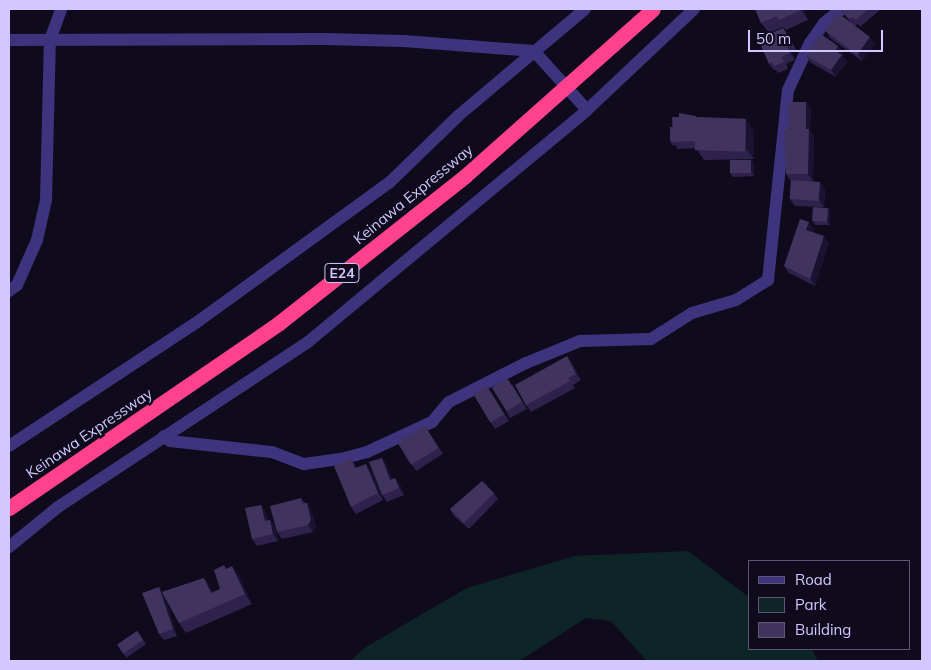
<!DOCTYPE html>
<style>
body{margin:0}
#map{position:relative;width:931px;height:670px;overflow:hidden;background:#0f0b1d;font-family:Mulish,sans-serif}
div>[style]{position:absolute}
.green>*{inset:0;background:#0e2527}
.minor>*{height:12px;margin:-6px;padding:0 6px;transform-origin:6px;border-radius:6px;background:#3e347e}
.highway-bridge>*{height:15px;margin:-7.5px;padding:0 7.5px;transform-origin:7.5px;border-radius:7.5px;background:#ff428b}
.wall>*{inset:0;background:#2e224c;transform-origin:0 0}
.shaded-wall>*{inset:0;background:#1a1231}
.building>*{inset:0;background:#40345f;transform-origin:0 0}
span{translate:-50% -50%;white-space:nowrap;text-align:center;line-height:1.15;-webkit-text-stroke:5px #0f0b1d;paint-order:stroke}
.shield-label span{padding:1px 4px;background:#0f0b1d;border:1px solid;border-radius:4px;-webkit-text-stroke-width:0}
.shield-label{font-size:14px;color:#d2c7ff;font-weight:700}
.street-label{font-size:15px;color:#d2c7ff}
.frame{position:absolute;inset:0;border:10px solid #d2c7ff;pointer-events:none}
.legend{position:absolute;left:748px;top:560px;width:162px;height:90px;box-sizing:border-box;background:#0f0b1d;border:1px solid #5d5677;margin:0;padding:6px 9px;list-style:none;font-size:15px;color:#d2c7ff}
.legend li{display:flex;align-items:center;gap:10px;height:25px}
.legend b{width:25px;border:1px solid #5d5677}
.scale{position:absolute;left:748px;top:30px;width:135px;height:22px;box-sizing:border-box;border:2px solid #d2c7ff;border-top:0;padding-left:6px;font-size:15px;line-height:18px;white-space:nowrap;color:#d2c7ff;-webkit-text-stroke:4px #0f0b1d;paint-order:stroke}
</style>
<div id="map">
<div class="green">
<i style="clip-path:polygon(688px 551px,750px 598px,750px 649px,812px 649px,818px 661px,647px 661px,611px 621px,586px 618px,519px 661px,350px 661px,366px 647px,467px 588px,575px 556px)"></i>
</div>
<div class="minor">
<i style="left:9px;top:40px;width:315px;rotate:-0.2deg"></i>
<i style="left:324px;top:39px;width:80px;rotate:1.4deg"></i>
<i style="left:404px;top:41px;width:130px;rotate:4.4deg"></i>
<i style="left:534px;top:51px;width:79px;rotate:48.1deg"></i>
<i style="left:9px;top:291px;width:10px;rotate:-37deg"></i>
<i style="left:17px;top:285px;width:49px;rotate:-66deg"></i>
<i style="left:37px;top:240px;width:41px;rotate:-77.3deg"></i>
<i style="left:46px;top:200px;width:160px;rotate:-88.6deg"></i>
<i style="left:50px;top:40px;width:33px;rotate:-70deg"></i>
<i style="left:164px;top:436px;width:8px;rotate:40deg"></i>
<i style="left:170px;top:441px;width:103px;rotate:6.2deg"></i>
<i style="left:272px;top:452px;width:34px;rotate:21deg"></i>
<i style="left:304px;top:464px;width:37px;rotate:-8deg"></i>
<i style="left:341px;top:459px;width:27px;rotate:-15deg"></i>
<i style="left:367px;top:452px;width:72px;rotate:-24.8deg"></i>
<i style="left:432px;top:422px;width:26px;rotate:-50deg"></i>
<i style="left:449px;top:402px;width:86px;rotate:-26.9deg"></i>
<i style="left:526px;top:363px;width:58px;rotate:-22.2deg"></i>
<i style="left:580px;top:341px;width:71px;rotate:-1.6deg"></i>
<i style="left:651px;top:339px;width:49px;rotate:-32.4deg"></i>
<i style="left:692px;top:313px;width:46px;rotate:-16.5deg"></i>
<i style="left:736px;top:300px;width:38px;rotate:-32deg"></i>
<i style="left:768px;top:280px;width:191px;rotate:-84deg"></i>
<i style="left:788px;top:90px;width:52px;rotate:-64.9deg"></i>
<i style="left:810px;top:43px;width:24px;rotate:-55deg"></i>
<i style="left:824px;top:23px;width:23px;rotate:-38deg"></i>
<i style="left:9px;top:446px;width:229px;rotate:-33.4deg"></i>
<i style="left:200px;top:320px;width:235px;rotate:-36deg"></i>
<i style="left:390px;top:182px;width:95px;rotate:-44.1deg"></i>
<i style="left:458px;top:116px;width:166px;rotate:-40.1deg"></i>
<i style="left:9px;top:547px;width:63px;rotate:-39.2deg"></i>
<i style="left:58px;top:507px;width:300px;rotate:-33.4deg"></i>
<i style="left:308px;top:342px;width:363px;rotate:-39.7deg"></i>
<i style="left:587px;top:110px;width:147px;rotate:-43.3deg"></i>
</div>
<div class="highway-bridge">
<i style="left:9px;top:508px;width:327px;rotate:-34.4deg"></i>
<i style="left:279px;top:323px;width:237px;rotate:-38.3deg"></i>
<i style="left:465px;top:176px;width:251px;rotate:-41.6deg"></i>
</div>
<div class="wall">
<i style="clip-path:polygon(755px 9px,803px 9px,808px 20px,786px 30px,783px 27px,769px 33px,761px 23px)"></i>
<i style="clip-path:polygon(842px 9px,881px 9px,860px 27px,858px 24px,855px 26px,875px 44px,862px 61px,830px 38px,826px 31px,851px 23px,841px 10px)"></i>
<i style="clip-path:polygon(783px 28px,796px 49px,791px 51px,795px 60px,786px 64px,788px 69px,778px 73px,776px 70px,774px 70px,769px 64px)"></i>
<i style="clip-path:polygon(838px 46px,843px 53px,842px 55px,847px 62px,836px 77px,811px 63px,806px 56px)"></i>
<i style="clip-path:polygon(806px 102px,811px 109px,810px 130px,814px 136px,813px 181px,804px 181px,820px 182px,825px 189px,824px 207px,795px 206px,790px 199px,791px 181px,786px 174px,789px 129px,789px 128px)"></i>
<i style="clip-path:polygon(673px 127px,753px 129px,754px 159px,704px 160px,697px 150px,697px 148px,678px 149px,675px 145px,672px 145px,670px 141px)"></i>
<i style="clip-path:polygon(754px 163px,754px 176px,733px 177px,730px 173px)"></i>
<i style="clip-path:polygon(828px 208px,830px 211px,830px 225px,815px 225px,813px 221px)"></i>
<i style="clip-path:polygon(814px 229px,813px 232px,829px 243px,815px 286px,789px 273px,784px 266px)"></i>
<i style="clip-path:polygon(567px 356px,572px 363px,581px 380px,573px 385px,575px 388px,531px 412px,526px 405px)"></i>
<i style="clip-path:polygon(512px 384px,527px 409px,510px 418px,506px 411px)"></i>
<i style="clip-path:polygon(487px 386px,509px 421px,495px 429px,491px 423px)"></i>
<i style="left:425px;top:426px;width:33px;height:32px;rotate:57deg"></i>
<i style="clip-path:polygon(351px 458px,356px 468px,371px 471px,383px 500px,356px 514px,351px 507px)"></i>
<i style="clip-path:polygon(382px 458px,386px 464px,392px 479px,395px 478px,400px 485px,404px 495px,387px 502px,382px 495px)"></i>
<i style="clip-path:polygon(494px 493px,498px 499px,469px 529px,454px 516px,450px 509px)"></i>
<i style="clip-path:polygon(301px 498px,305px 503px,307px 503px,311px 510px,316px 527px,313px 532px,282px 539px,277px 532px)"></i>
<i style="clip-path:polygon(261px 505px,266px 512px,268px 520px,270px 520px,275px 527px,278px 541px,257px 546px,252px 539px)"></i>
<i style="clip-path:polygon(227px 569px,239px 576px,252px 604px,186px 633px,179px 623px,165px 597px,177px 636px,164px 640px,159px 634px,159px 587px,162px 592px,204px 578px,213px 592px,220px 589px)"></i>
<i style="left:137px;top:631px;width:16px;height:24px;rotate:55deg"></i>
</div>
<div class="shaded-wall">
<i style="clip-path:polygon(801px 9px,803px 9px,808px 20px)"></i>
<i style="clip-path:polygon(870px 37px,875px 44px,862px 61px,858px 54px)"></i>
<i style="clip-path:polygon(787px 44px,791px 51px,795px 60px,790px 53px)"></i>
<i style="clip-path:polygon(838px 46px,843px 53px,842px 55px,847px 62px,836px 77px,831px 70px,835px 51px)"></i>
<i style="clip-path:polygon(806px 102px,811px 109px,810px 130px,814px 136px,813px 181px,808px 174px,806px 129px)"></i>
<i style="clip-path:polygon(746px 119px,753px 129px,754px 159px,746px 149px)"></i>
<i style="clip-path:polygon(751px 160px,754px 163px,754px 176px,751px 172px)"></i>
<i style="clip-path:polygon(820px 182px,825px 189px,824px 207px,819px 200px)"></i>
<i style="clip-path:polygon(828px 208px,830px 211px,830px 225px,827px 222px)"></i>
<i style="clip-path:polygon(809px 222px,814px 229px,811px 237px,806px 230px)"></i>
<i style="clip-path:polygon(824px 236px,829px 243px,815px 286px,810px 279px)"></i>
<i style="clip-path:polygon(567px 356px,572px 363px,581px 380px,576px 374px)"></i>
<i style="clip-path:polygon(382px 458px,386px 464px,395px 486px,390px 480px)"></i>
<i style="clip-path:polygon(366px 464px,371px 471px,383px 500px,378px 493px)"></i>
<i style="clip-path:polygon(395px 478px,400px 485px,404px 495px,399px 488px)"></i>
<i style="clip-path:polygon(307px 503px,311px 510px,316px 527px,313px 532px,308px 525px)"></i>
<i style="clip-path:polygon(261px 505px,266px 512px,270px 528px,265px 521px)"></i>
<i style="clip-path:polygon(270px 520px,275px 527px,278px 541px,273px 534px)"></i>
<i style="clip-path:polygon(232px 566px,239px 576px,252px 604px,245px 594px)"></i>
<i style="clip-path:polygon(204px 578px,211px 588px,218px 603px,211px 593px)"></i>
<i style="clip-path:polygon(159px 587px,164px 594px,177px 636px,173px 629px)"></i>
</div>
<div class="building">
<i style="clip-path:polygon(755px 9px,801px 9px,801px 10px,779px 20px,777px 16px,761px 23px)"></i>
<i style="clip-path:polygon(842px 9px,868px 9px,856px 20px,853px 17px,849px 19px,841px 10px)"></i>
<i style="left:838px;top:13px;width:40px;height:22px;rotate:37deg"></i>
<i style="clip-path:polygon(783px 28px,792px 42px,787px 44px,790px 53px,781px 57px,784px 62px,774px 66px,772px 62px,769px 64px,758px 39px)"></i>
<i style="clip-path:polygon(821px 34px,838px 46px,835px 51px,842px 55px,831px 70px,806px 56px)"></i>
<i style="clip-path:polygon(789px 102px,806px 102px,806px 129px,809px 129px,808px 174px,786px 174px,784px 129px,797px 128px,789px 128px)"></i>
<i style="clip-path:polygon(679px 113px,696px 116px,697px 141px,673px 142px,672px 117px,679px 117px)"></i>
<i style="left:696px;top:117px;width:50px;height:33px;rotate:2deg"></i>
<i style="left:670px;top:127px;width:3px;height:14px"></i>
<i style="left:730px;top:160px;width:21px;height:13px"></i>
<i style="left:791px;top:180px;width:29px;height:19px;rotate:4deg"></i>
<i style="left:813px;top:207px;width:15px;height:14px;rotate:4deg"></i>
<i style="clip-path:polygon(800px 219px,809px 222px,806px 230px,824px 236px,810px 279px,784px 266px)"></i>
<i style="clip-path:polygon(567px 356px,576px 374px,568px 378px,570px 381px,526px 405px,515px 385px)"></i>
<i style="left:507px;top:378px;width:28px;height:18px;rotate:58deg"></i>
<i style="left:487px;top:386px;width:33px;height:16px;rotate:59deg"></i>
<i style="left:425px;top:426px;width:26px;height:32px;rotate:59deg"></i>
<i style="clip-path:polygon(351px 458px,355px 468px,366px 464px,378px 493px,351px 507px,334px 466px)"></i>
<i style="clip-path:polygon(382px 458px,390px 480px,395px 478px,399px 488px,382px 495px,369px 462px)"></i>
<i style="clip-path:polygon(482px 481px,494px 493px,464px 523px,450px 509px)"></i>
<i style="clip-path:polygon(301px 498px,302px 504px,307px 503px,311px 520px,308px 525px,277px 532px,270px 506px)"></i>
<i style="clip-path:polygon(261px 505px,265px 521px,270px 520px,273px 534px,252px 539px,245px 508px)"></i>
<i style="clip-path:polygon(224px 565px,226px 569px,232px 566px,245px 594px,179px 623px,162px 592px,204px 578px,211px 593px,220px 589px,214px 570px)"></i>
<i style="clip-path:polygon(159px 587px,173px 629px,159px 634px,142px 593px)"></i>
<i style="left:137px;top:631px;width:11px;height:24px;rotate:56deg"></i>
</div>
<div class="shield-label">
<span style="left:342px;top:273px">E24</span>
</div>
<div class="street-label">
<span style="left:413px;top:194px;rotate:-39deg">Keinawa Expressway</span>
<span style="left:89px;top:433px;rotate:-34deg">Keinawa Expressway</span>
</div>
<div class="frame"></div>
<ul class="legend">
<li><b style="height:6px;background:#3e347e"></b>Road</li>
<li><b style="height:14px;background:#0e2527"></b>Park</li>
<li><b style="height:14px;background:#40345f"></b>Building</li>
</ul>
<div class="scale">50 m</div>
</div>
